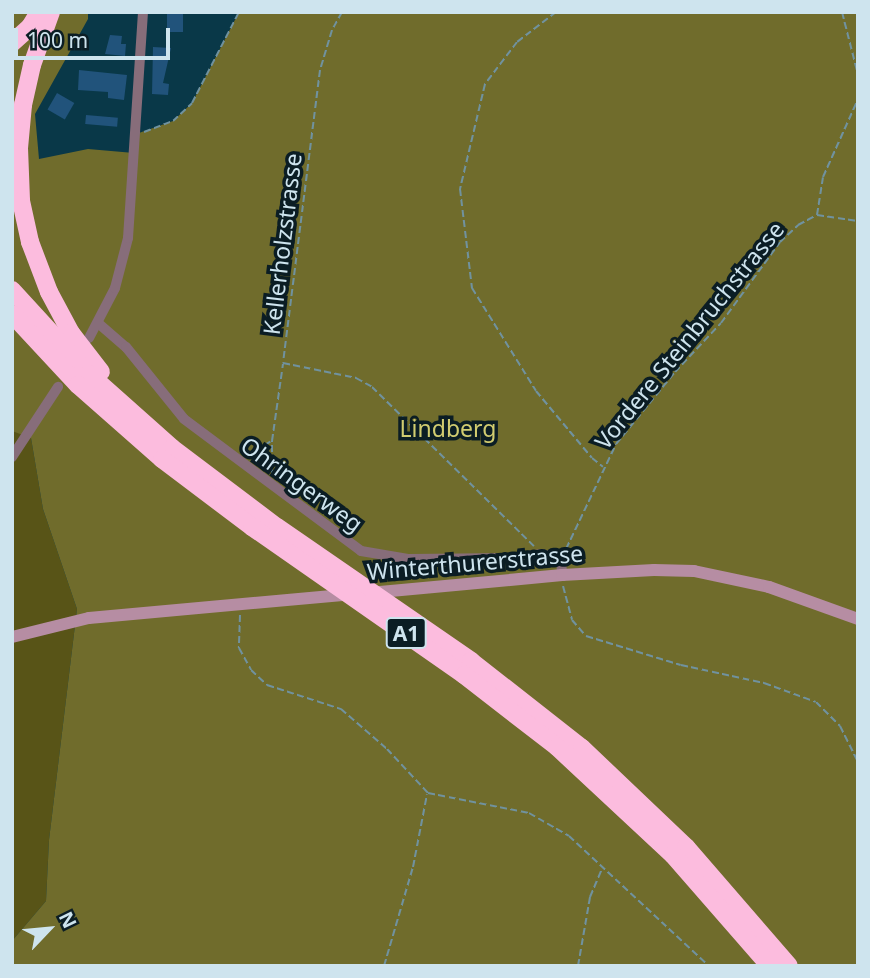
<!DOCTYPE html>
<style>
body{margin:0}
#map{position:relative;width:870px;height:978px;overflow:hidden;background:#093848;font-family:"Noto Sans",sans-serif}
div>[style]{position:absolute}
.green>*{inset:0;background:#585417}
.forest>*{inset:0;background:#706c2c}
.building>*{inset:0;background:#21537b;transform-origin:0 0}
.path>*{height:2px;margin-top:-1px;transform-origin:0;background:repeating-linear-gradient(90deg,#70929f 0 7px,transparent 0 10.5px)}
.street>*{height:10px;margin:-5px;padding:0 5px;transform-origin:5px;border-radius:5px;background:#876d7a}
.secondary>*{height:12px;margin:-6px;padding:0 6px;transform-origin:6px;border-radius:6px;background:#b68da3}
.highway>*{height:18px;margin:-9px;padding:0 9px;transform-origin:9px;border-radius:9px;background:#fcbcde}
span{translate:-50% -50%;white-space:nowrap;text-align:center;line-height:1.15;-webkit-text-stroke:7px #0b1d24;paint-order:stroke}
.shield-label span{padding:2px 5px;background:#0b1d24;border:2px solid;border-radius:5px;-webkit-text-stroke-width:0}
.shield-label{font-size:21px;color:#cee4ee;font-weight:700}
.street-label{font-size:23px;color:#cee4ee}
.park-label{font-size:23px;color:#d1cc70}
.frame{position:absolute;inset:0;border:14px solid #cee4ee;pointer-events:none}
.north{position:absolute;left:14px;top:894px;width:70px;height:70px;-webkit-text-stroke:5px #0b1d24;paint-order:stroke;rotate:64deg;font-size:19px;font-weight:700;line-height:28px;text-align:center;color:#cee4ee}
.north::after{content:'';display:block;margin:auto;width:24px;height:32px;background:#cee4ee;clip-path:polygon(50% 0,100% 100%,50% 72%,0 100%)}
.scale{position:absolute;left:14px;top:28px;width:156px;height:32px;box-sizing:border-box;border:4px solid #cee4ee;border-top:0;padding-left:9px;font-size:21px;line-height:24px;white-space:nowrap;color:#cee4ee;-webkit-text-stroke:5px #0b1d24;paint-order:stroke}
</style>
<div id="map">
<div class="green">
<i style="clip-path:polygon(18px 430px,31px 438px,43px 509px,77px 609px,49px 840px,46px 901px,12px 941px,12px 431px)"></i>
</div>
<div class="forest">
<i style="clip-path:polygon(12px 12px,88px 12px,88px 19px,35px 114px,39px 159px,88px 149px,134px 153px,136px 134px,173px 121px,192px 103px,239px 12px,858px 12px,858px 966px,12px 966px,12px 941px,46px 901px,49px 840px,77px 609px,43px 509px,31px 438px,12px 431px)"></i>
</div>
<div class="building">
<i style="left:167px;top:12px;width:16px;height:20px"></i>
<i style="clip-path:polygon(110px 35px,122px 36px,121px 44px,126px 44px,125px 56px,105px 54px)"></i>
<i style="clip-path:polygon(153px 47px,171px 48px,163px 83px,169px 84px,168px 95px,152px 94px)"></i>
<i style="clip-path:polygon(79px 70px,127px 75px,124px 100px,108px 98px,108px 92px,78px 90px)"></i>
<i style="left:57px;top:93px;width:20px;height:19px;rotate:30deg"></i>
<i style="left:86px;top:115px;width:32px;height:9px;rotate:5deg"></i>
</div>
<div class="path">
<i style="left:342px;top:12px;width:21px;rotate:119deg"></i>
<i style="left:332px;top:30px;width:42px;rotate:106.7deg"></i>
<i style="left:320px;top:70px;width:295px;rotate:97.2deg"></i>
<i style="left:283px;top:363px;width:75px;rotate:11.6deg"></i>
<i style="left:356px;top:378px;width:18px;rotate:29deg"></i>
<i style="left:372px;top:387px;width:227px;rotate:44.5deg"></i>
<i style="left:556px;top:12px;width:49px;rotate:142.4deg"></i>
<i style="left:517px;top:42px;width:53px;rotate:127.3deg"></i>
<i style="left:485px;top:84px;width:108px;rotate:103.4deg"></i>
<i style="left:460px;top:189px;width:100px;rotate:83.1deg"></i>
<i style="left:472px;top:288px;width:121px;rotate:58.1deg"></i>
<i style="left:536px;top:391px;width:87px;rotate:50.1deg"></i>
<i style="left:592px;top:458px;width:14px;rotate:39deg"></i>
<i style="left:842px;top:12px;width:65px;rotate:75.7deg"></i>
<i style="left:144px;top:132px;width:31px;rotate:-21deg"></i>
<i style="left:173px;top:121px;width:26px;rotate:-43deg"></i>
<i style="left:192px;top:103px;width:102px;rotate:-62.7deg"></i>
<i style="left:817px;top:215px;width:38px;rotate:-81deg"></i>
<i style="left:823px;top:177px;width:85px;rotate:-65.8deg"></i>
<i style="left:248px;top:455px;width:26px;rotate:-31deg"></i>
<i style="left:272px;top:473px;width:32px;rotate:-90deg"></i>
<i style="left:272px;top:441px;width:78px;rotate:-81.9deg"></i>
<i style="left:566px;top:549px;width:116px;rotate:-64.5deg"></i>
<i style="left:616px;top:444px;width:93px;rotate:-50.7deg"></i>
<i style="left:675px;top:372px;width:67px;rotate:-46.8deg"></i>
<i style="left:721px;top:323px;width:100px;rotate:-53.9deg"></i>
<i style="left:780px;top:242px;width:25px;rotate:-43deg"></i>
<i style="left:798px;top:225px;width:21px;rotate:-28deg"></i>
<i style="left:817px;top:215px;width:41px;rotate:8.3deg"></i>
<i style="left:563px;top:586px;width:35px;rotate:75deg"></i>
<i style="left:572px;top:620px;width:21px;rotate:49deg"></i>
<i style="left:586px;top:636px;width:99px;rotate:17deg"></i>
<i style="left:681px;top:665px;width:85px;rotate:12.2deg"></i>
<i style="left:764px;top:683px;width:55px;rotate:20.1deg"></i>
<i style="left:816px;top:702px;width:34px;rotate:45deg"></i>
<i style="left:840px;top:726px;width:40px;rotate:63.4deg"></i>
<i style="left:240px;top:615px;width:33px;rotate:92deg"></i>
<i style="left:239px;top:648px;width:25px;rotate:61deg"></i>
<i style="left:251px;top:670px;width:22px;rotate:43deg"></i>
<i style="left:267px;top:685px;width:78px;rotate:18deg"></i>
<i style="left:341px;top:709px;width:61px;rotate:41deg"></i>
<i style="left:387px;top:749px;width:60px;rotate:47deg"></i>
<i style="left:428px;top:793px;width:103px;rotate:11.2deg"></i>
<i style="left:529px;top:813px;width:46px;rotate:29.9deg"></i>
<i style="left:569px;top:836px;width:191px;rotate:42.9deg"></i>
<i style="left:384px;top:966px;width:103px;rotate:-73.7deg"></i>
<i style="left:413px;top:867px;width:74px;rotate:-79.1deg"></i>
<i style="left:578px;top:966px;width:70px;rotate:-80.1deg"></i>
<i style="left:590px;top:897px;width:30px;rotate:-67deg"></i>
</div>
<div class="street">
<i style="left:98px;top:323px;width:37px;rotate:41deg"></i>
<i style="left:126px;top:347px;width:92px;rotate:51.1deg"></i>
<i style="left:184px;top:419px;width:221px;rotate:36.7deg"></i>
<i style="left:361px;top:551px;width:49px;rotate:9.5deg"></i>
<i style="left:409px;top:559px;width:104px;rotate:-0.6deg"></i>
<i style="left:513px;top:558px;width:29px;rotate:-8deg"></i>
<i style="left:542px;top:554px;width:20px;rotate:15deg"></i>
<i style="left:561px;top:559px;width:16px;rotate:86deg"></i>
<i style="left:89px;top:338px;width:56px;rotate:-62.5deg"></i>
<i style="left:115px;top:288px;width:52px;rotate:-75.4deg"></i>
<i style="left:128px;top:238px;width:226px;rotate:-86.2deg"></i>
<i style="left:12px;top:457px;width:84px;rotate:-56.7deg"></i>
</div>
<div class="secondary">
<i style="left:369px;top:593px;width:194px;rotate:-5.3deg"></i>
<i style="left:562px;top:575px;width:92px;rotate:-3.1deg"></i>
<i style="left:654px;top:570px;width:40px;rotate:1.4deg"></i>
<i style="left:694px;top:571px;width:77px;rotate:12deg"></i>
<i style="left:769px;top:587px;width:95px;rotate:19.8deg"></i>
<i style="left:12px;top:637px;width:79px;rotate:-13.9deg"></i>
<i style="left:89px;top:618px;width:263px;rotate:-5.2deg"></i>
</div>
<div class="highway">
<i style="left:51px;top:12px;width:56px;rotate:109.7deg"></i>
<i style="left:32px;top:65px;width:41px;rotate:102.7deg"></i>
<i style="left:23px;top:105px;width:43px;rotate:95.3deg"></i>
<i style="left:19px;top:148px;width:53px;rotate:87.8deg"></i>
<i style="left:21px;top:201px;width:42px;rotate:77.6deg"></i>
<i style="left:30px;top:242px;width:53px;rotate:69.2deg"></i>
<i style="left:49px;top:292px;width:47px;rotate:61.8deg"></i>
<i style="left:71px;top:333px;width:49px;rotate:52.4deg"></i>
<i style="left:12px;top:43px;width:24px;rotate:-42deg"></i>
<i style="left:30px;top:27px;width:17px;rotate:-59deg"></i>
<i style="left:12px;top:290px;width:114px;rotate:47.5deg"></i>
<i style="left:89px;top:374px;width:111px;rotate:41.7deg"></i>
<i style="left:172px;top:448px;width:131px;rotate:37deg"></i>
<i style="left:277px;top:527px;width:236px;rotate:34.6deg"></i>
<i style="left:471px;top:661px;width:141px;rotate:38.1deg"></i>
<i style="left:582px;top:748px;width:144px;rotate:43.6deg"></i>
<i style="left:686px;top:847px;width:157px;rotate:49.1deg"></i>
<i style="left:12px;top:314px;width:97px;rotate:47.1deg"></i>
<i style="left:78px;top:385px;width:112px;rotate:41.4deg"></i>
<i style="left:162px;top:459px;width:113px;rotate:37.1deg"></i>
<i style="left:252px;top:527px;width:259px;rotate:34.9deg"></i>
<i style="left:464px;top:675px;width:118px;rotate:37.7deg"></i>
<i style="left:557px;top:747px;width:158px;rotate:43deg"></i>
<i style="left:673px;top:855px;width:147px;rotate:48.9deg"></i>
</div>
<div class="shield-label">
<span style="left:406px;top:633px">A1</span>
</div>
<div class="street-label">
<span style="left:282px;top:244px;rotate:-83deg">Kellerholzstrasse</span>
<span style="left:689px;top:335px;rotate:-51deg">Vordere Steinbruchstrasse</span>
<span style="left:302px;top:484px;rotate:36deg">Ohringerweg</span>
<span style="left:475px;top:562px;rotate:-5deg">Winterthurerstrasse</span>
</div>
<div class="park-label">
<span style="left:448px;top:428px">Lindberg</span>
</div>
<div class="frame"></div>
<div class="north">N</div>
<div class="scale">100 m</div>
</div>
